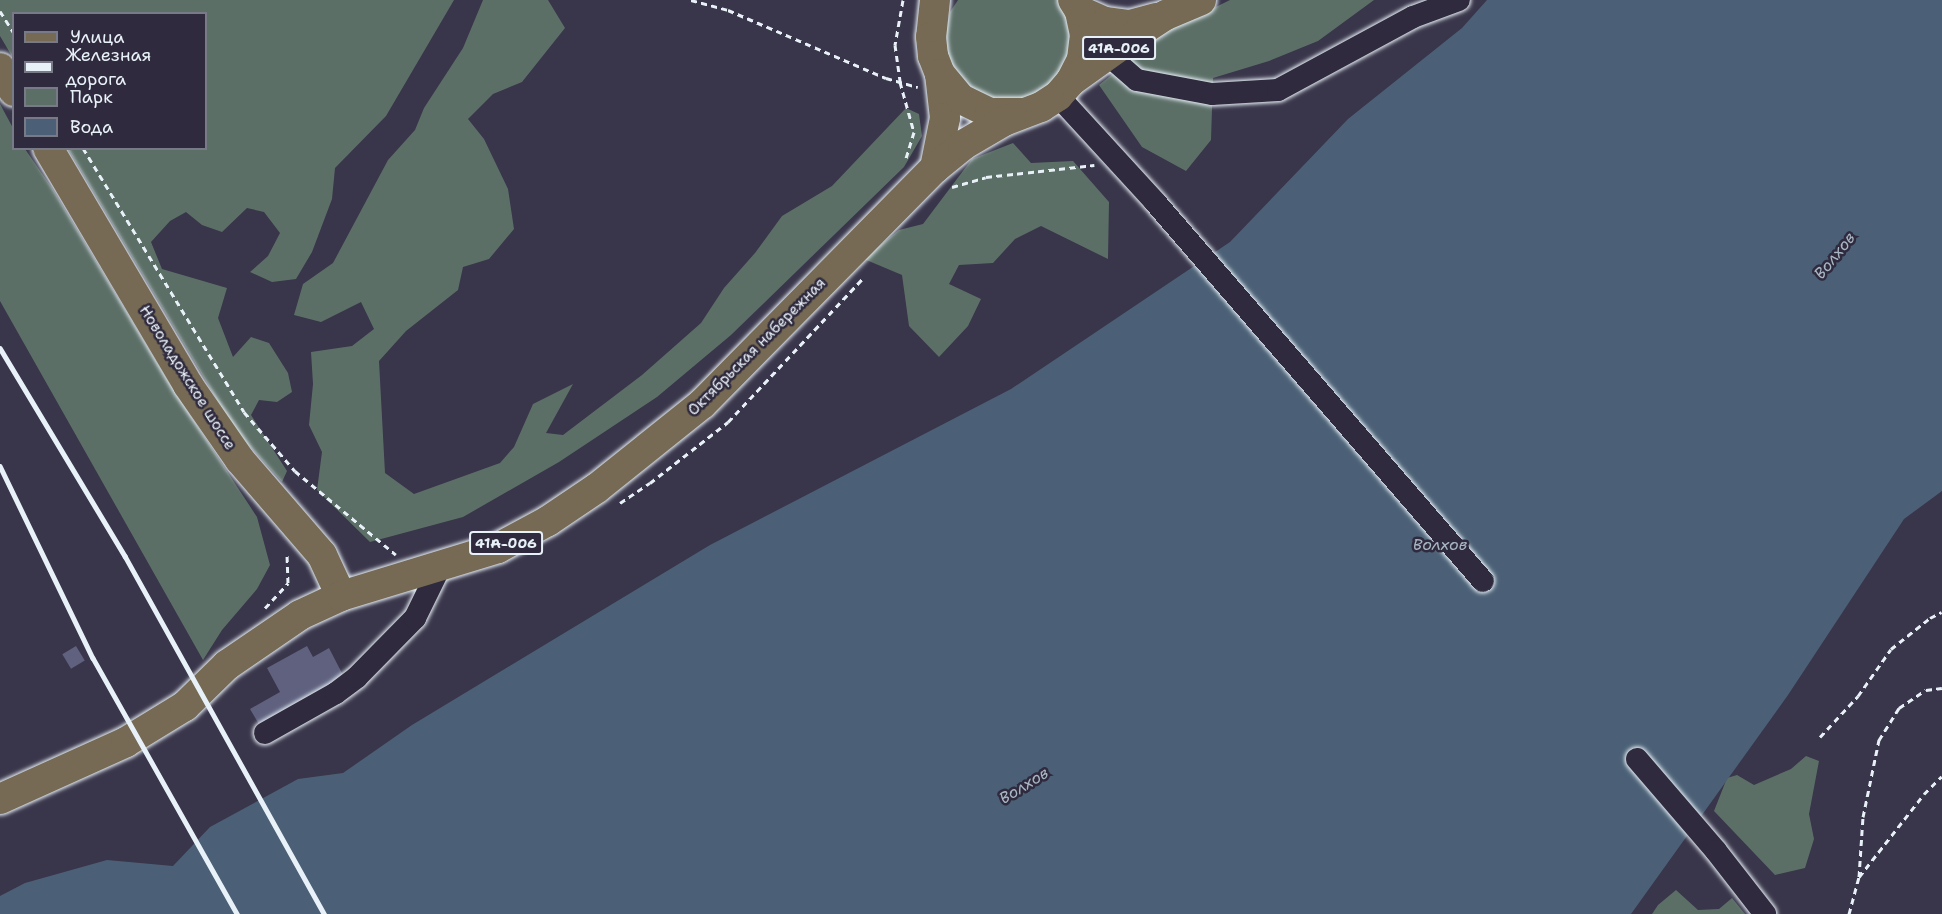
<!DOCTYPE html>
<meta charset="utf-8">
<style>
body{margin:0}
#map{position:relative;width:1942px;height:914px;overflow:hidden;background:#39354a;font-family:"Shantell Sans",sans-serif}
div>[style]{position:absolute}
.green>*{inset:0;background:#5c6f67}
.water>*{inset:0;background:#4b6076}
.building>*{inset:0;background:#5f617e;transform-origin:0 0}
.path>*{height:3px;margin-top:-1.5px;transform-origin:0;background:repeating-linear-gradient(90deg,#e8f1f8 0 6px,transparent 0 10.5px)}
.roads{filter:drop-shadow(0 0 2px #e8f1f8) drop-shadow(0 0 2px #e8f1f8)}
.minor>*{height:22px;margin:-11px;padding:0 11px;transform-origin:11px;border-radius:11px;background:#2f2a3d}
.major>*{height:30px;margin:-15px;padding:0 15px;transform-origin:15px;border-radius:15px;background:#766a54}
.rail>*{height:4.5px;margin:-2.25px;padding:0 2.25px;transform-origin:2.25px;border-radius:2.25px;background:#e8f1f8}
span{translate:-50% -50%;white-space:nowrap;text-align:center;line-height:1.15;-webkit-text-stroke:5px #2f2a3d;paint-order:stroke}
.shield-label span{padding:2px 4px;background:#2f2a3d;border:2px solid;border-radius:4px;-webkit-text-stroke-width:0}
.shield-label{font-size:14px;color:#e8f1f8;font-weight:700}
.street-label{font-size:15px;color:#e8f1f8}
.water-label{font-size:16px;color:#a9b7c4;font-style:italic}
.legend{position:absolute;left:12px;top:12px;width:195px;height:138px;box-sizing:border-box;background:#2f2a3d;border:2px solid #797a88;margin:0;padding:8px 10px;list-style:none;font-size:18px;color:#e8f1f8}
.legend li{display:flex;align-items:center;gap:12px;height:30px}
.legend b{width:30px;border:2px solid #797a88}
</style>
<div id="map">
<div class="green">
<i style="clip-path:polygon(0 0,454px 0,386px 116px,335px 168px,332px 199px,312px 252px,296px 279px,272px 282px,250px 272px,268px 256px,280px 233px,264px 212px,247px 208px,222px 232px,202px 225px,186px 212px,170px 221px,151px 242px,162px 269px,227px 288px,218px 318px,233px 357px,251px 337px,269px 343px,288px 373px,292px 392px,277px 402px,259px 400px,251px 415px,287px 471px,282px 482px,235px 430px,68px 149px,206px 148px,206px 14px,14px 14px,13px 58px,0 36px)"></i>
<i style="clip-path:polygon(483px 0,548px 0,565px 28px,522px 82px,493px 94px,468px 119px,484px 139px,508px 189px,514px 229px,489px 259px,463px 267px,458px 290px,406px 331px,379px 361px,385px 473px,414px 494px,500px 463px,514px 447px,533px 404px,573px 384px,546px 433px,563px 435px,642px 375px,701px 323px,724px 288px,755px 253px,782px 216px,832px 186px,906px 108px,919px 114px,922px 136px,904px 167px,731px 335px,657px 397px,559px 462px,463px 517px,370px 542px,317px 490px,322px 452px,309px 425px,313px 384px,311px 352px,352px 346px,374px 329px,361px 302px,321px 322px,294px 315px,303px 284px,333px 263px,388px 160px,415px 130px,424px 108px,463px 48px)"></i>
<i style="clip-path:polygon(958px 0,1058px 0,1067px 14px,1072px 39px,1066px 63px,1052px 83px,1031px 96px,1007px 101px,983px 95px,962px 81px,949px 60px,945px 36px,950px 12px)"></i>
<i style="clip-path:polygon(1230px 0,1374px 0,1318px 41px,1269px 61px,1213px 78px,1211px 140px,1186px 171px,1142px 147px,1099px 85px,1165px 32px)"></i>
<i style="clip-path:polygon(0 104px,13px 128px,14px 148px,25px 149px,52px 188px,169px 383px,257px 517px,270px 565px,257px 589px,222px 630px,203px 660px,0 301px)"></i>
<i style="clip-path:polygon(1013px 143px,1031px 163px,1073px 161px,1109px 202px,1108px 259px,1041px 226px,1015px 239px,993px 263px,959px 265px,949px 284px,981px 299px,968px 326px,939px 357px,909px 326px,902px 275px,864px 259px,899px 230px,923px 224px,972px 159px)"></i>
<i style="clip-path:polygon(1806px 756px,1819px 761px,1809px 814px,1814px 839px,1805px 868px,1775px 875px,1714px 811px,1727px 778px,1737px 775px,1754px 785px,1791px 769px)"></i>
<i style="clip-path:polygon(1676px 890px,1698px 910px,1719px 909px,1732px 898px,1745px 914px,1652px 914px,1658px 905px)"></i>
</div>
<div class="water">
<i style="clip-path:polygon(1487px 0,1942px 0,1942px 491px,1904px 519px,1788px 695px,1631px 914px,0 914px,0 896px,25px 883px,107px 860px,173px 866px,210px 827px,298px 779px,343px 773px,412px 725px,710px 545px,1011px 389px,1230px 242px,1348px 119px,1462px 28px)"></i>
</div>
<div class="building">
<i style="left:76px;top:646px;width:17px;height:16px;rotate:59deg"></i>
<i style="clip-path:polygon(307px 646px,313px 657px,329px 648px,345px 679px,260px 726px,250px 709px,280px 692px,267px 668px)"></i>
</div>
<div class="path">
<i style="left:691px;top:0;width:38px;rotate:15deg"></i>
<i style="left:728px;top:10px;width:172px;rotate:23.3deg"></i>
<i style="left:886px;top:78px;width:33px;rotate:16deg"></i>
<i style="left:903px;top:0;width:46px;rotate:100.1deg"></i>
<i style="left:895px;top:45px;width:37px;rotate:82deg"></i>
<i style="left:900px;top:82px;width:52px;rotate:74.4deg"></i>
<i style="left:914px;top:132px;width:31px;rotate:107deg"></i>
<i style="left:0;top:11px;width:26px;rotate:58deg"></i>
<i style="left:83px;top:148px;width:309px;rotate:58.6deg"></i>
<i style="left:244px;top:412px;width:78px;rotate:49.2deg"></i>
<i style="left:295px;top:471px;width:131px;rotate:39.7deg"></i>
<i style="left:952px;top:187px;width:35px;rotate:-16deg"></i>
<i style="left:986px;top:177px;width:109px;rotate:-6.3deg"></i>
<i style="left:620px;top:503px;width:36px;rotate:-34deg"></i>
<i style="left:650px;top:483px;width:99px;rotate:-38deg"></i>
<i style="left:728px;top:422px;width:197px;rotate:-46.8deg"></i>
<i style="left:265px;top:608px;width:34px;rotate:-47deg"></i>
<i style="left:288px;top:583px;width:31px;rotate:-92deg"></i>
<i style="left:1820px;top:737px;width:56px;rotate:-47.2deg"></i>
<i style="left:1858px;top:696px;width:57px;rotate:-54.9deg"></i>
<i style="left:1891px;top:649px;width:50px;rotate:-38.5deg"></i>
<i style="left:1930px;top:618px;width:13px;rotate:-27deg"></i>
<i style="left:1859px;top:877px;width:60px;rotate:-86.2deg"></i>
<i style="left:1863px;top:817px;width:79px;rotate:-78.3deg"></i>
<i style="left:1879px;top:740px;width:38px;rotate:-58deg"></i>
<i style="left:1899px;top:708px;width:32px;rotate:-34deg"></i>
<i style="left:1926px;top:690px;width:16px;rotate:-7deg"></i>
<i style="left:1849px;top:914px;width:38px;rotate:-75deg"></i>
<i style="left:1859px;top:877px;width:105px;rotate:-51.9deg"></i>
<i style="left:1924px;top:794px;width:25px;rotate:-45deg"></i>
</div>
<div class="roads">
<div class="minor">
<i style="left:1108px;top:55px;width:38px;rotate:41deg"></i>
<i style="left:1137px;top:80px;width:76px;rotate:10.6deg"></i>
<i style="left:1212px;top:94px;width:66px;rotate:-3.5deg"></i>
<i style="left:1278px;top:90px;width:153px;rotate:-28.4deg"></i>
<i style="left:1413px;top:17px;width:49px;rotate:-20.3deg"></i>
<i style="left:1058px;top:96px;width:144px;rotate:47.5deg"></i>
<i style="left:1155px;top:202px;width:501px;rotate:49.13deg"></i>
<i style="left:265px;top:733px;width:81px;rotate:-29.4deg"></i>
<i style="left:336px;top:693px;width:26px;rotate:-37deg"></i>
<i style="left:357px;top:677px;width:83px;rotate:-45.5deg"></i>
<i style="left:415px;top:618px;width:57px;rotate:-63.9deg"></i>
<i style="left:1637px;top:759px;width:121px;rotate:49.3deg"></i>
<i style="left:1716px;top:851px;width:80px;rotate:52.1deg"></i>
</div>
<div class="major">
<i style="left:935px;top:0;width:37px;rotate:96deg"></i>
<i style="left:931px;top:37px;width:19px;rotate:84deg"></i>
<i style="left:933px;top:56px;width:19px;rotate:69deg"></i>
<i style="left:940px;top:74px;width:44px;rotate:83.5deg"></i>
<i style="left:945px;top:118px;width:51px;rotate:101.3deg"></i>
<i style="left:1080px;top:11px;width:27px;rotate:24deg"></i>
<i style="left:1105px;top:22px;width:25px;rotate:7deg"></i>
<i style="left:1130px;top:25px;width:28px;rotate:-15deg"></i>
<i style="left:0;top:68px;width:27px;rotate:59deg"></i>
<i style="left:940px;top:74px;width:33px;rotate:50deg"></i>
<i style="left:961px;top:99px;width:32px;rotate:26deg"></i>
<i style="left:990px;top:113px;width:32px"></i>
<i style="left:1071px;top:81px;width:25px;rotate:-63deg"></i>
<i style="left:1082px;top:59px;width:24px;rotate:-83deg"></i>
<i style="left:1085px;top:35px;width:25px;rotate:-102deg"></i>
<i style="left:1080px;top:11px;width:13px;rotate:-122deg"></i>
<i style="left:48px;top:148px;width:275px;rotate:59.4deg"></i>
<i style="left:188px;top:385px;width:91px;rotate:55.3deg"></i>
<i style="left:240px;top:460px;width:125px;rotate:49.2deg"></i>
<i style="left:322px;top:555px;width:45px;rotate:65.1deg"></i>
<i style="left:0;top:799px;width:138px;rotate:-24.3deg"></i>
<i style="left:126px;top:742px;width:69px;rotate:-31.4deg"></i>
<i style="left:185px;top:706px;width:59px;rotate:-44.3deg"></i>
<i style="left:227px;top:665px;width:88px;rotate:-34.4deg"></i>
<i style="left:300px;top:615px;width:45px;rotate:-24.9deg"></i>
<i style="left:341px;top:596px;width:164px;rotate:-17deg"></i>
<i style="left:498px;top:548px;width:57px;rotate:-28.4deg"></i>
<i style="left:548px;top:521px;width:59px;rotate:-34deg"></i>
<i style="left:597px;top:488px;width:134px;rotate:-38.7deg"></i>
<i style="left:702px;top:404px;width:332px;rotate:-45.4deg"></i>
<i style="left:935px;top:168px;width:36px;rotate:-39deg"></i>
<i style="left:963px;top:145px;width:48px;rotate:-30.3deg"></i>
<i style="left:1004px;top:121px;width:40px;rotate:-21deg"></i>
<i style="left:1041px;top:107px;width:20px;rotate:-33deg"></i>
<i style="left:1058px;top:96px;width:20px;rotate:-49deg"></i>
<i style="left:1071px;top:81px;width:82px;rotate:-35.6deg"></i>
<i style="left:1138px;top:33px;width:33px;rotate:-33deg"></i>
<i style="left:1166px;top:15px;width:38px;rotate:-23deg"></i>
</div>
</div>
<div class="rail">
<i style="left:0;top:348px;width:243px;rotate:59deg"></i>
<i style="left:125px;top:556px;width:410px;rotate:60.9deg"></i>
<i style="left:0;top:466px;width:213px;rotate:64.2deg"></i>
<i style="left:93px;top:658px;width:294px;rotate:60.6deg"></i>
</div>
<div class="shield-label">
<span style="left:1119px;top:48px">41А-006</span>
<span style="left:506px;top:543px">41А-006</span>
</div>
<div class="street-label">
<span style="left:757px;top:347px;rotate:-45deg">Октябрьская набережная</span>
<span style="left:187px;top:378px;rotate:58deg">Новоладожское шоссе</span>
</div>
<div class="water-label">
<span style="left:1835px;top:256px;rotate:-51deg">Волхов</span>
<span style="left:1440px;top:545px">Волхов</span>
<span style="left:1024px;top:786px;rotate:-32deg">Волхов</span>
</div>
<ul class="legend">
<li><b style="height:8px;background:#766a54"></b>Улица</li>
<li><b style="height:8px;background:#e8f1f8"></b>Железная дорога</li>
<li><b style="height:16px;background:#5c6f67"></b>Парк</li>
<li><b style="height:16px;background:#4b6076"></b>Вода</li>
</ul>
</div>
